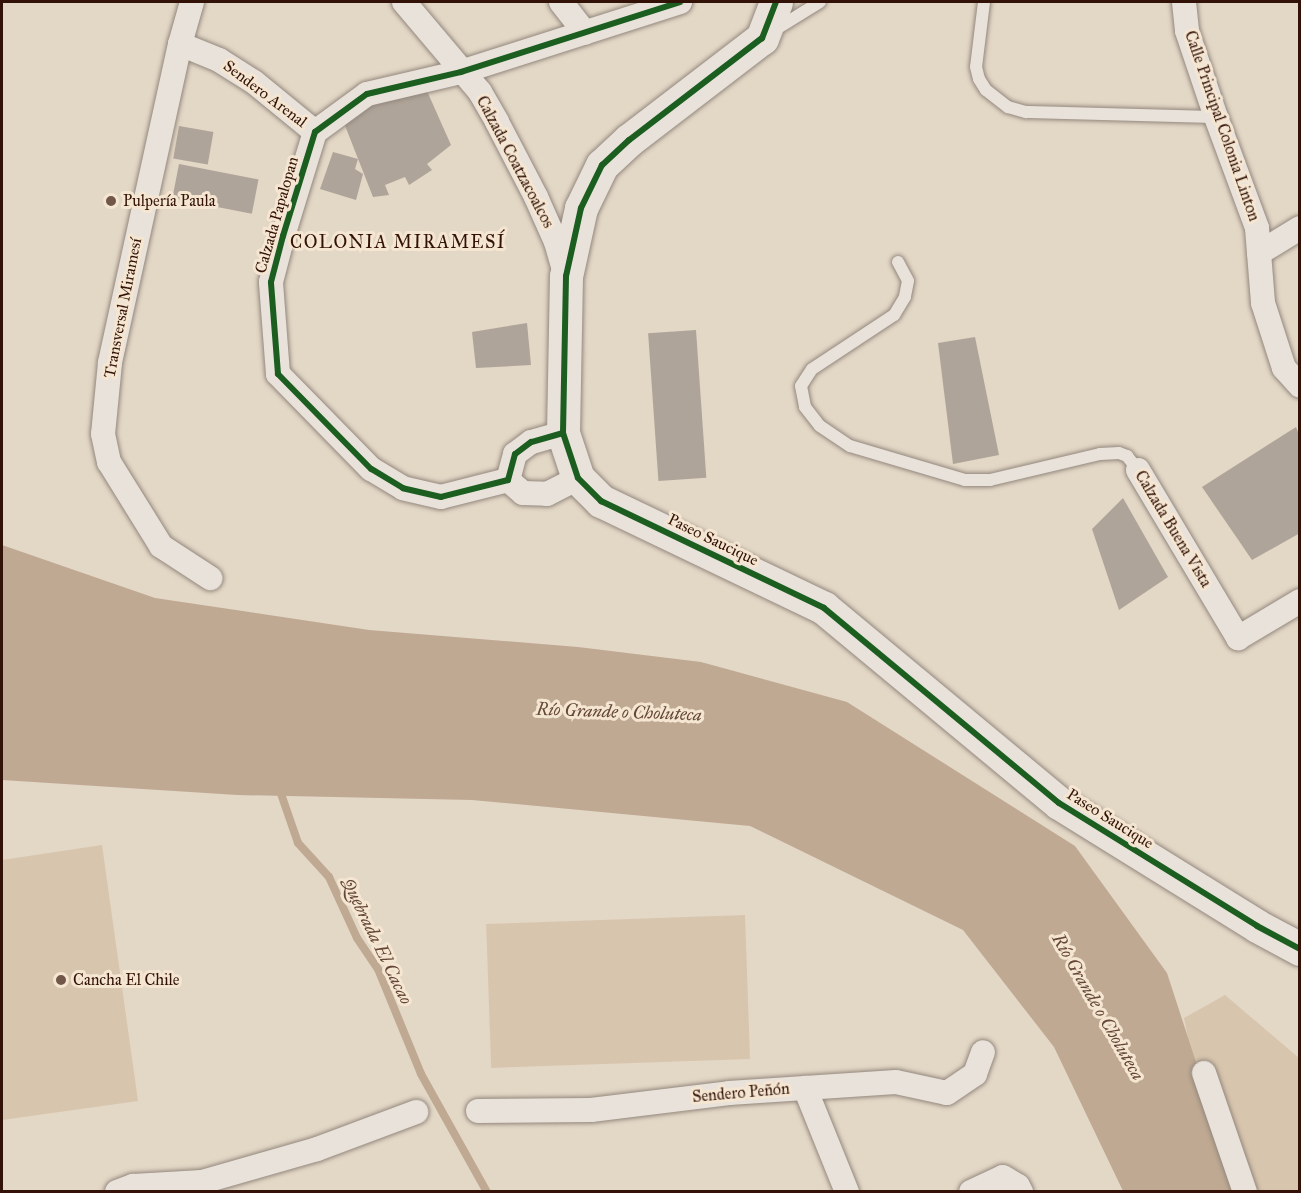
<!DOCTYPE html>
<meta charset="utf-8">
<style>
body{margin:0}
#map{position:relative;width:1301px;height:1193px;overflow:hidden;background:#e3d7c6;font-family:"IM FELL Great Primer",serif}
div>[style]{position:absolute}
.green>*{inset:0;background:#d8c5ae;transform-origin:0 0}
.water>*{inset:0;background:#bfa993}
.stream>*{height:8px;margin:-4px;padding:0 4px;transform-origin:4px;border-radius:4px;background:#bfa993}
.building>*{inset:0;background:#afa499;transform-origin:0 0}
.roads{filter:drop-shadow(0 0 2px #93887d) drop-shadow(0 0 2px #93887d)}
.lane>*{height:12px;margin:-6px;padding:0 6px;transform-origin:6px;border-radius:6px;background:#e9e2da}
.street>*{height:24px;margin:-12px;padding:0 12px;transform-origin:12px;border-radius:12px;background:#e9e2da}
.secondary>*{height:33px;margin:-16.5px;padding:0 16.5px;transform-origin:16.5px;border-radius:16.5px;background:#e9e2da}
.cycleway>*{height:6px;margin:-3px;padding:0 3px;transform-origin:3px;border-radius:3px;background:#1b5e20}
.dots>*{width:16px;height:16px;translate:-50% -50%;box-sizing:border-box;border:3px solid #f5e6d2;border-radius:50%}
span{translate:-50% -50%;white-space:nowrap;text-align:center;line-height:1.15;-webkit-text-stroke:6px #f5e6d2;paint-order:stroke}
.street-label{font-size:16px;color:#321206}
.poi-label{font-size:16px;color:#321206}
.left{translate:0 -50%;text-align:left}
.neighbourhood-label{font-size:18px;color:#321206;letter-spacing:1.5px}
.water-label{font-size:18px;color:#644636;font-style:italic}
.frame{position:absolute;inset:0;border:3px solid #321206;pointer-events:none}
</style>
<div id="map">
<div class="green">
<i style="clip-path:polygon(102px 845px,138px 1101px,2px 1120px,2px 860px)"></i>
<i style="left:745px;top:915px;width:144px;height:259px;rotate:88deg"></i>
<i style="clip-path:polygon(1225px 995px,1299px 1058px,1299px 1191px,1218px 1191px,1184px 1018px)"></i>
</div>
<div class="water">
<i style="clip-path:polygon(2px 545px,155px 598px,369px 630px,578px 647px,701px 662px,847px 702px,1075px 846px,1167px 973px,1238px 1191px,1123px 1191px,1054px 1047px,963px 930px,750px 826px,472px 800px,237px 795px,2px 780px)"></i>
</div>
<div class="stream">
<i style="left:279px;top:788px;width:58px;rotate:70.9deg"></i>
<i style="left:298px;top:843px;width:46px;rotate:47.6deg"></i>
<i style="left:329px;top:877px;width:67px;rotate:65.3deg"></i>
<i style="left:357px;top:938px;width:37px;rotate:56deg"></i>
<i style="left:378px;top:969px;width:113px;rotate:67.7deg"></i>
<i style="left:421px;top:1074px;width:135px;rotate:60.8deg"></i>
</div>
<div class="building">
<i style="clip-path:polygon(427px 91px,451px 145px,427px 164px,432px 170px,409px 185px,405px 177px,385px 185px,389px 195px,373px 197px,344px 123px,371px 102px)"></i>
<i style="left:179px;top:126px;width:35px;height:33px;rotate:10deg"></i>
<i style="clip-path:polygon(333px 152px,358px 159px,355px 169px,363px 174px,356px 200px,320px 189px)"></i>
<i style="left:179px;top:164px;width:81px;height:35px;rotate:11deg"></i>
<i style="clip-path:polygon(527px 323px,531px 365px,476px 368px,472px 332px)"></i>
<i style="left:696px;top:330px;width:148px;height:48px;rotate:86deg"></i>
<i style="clip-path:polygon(975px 337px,999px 455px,953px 464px,938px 343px)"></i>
<i style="clip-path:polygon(1296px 427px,1300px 437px,1300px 533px,1252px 560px,1202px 487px)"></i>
<i style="clip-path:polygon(1123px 498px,1168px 577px,1119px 610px,1092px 529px)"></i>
</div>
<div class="roads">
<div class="lane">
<i style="left:984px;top:2px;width:65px;rotate:97deg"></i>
<i style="left:976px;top:67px;width:12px;rotate:76deg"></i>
<i style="left:979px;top:79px;width:13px;rotate:58deg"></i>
<i style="left:986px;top:90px;width:28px;rotate:38deg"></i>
<i style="left:1008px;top:107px;width:19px;rotate:16deg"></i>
<i style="left:1026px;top:112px;width:190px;rotate:1.5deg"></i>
<i style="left:773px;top:31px;width:55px;rotate:-31.7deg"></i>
<i style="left:898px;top:262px;width:21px;rotate:62deg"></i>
<i style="left:908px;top:281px;width:16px;rotate:101deg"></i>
<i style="left:905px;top:297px;width:21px;rotate:121deg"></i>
<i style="left:894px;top:315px;width:98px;rotate:146.6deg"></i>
<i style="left:812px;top:369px;width:20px;rotate:123deg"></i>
<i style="left:801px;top:386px;width:21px;rotate:79deg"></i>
<i style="left:805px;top:407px;width:24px;rotate:52deg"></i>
<i style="left:820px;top:426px;width:36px;rotate:34deg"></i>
<i style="left:850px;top:446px;width:120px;rotate:16.5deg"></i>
<i style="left:965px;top:480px;width:25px"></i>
<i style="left:990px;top:480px;width:113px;rotate:-13.3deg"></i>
<i style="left:1100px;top:454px;width:19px;rotate:-3deg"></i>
<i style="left:1119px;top:453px;width:9px;rotate:21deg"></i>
<i style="left:1127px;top:456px;width:18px;rotate:52deg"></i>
</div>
<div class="street">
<i style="left:192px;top:2px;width:44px;rotate:105.9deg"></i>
<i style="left:180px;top:44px;width:327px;rotate:102.4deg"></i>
<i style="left:110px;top:363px;width:71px;rotate:95.6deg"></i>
<i style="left:103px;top:434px;width:29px;rotate:78deg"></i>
<i style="left:109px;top:462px;width:99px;rotate:58.2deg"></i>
<i style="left:161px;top:546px;width:59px;rotate:33.1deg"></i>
<i style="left:404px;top:2px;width:118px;rotate:49.8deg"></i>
<i style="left:480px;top:92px;width:34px;rotate:60deg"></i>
<i style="left:497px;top:122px;width:85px;rotate:62.5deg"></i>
<i style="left:536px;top:197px;width:49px;rotate:66deg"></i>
<i style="left:556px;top:242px;width:32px;rotate:74deg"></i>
<i style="left:561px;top:2px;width:39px;rotate:52deg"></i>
<i style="left:1184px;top:2px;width:29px;rotate:84deg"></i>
<i style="left:1187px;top:31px;width:91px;rotate:71.4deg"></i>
<i style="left:1216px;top:117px;width:118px;rotate:69.7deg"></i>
<i style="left:1257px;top:228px;width:75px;rotate:85.4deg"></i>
<i style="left:1263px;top:303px;width:68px;rotate:72.1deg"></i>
<i style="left:1284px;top:368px;width:24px;rotate:48deg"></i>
<i style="left:180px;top:44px;width:42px;rotate:22.3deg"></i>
<i style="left:219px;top:60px;width:41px;rotate:32.2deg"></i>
<i style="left:254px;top:82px;width:79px;rotate:39.3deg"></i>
<i style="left:1259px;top:253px;width:48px;rotate:-31.4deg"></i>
<i style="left:563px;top:433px;width:33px;rotate:164deg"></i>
<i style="left:531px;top:442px;width:20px;rotate:143deg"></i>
<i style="left:515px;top:454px;width:27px;rotate:105deg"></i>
<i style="left:508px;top:480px;width:69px;rotate:165.8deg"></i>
<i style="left:441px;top:497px;width:39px;rotate:-167deg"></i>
<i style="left:403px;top:488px;width:37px;rotate:-149deg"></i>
<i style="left:371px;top:469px;width:133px;rotate:-134.4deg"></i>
<i style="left:278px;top:374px;width:92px;rotate:-94.4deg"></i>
<i style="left:271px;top:282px;width:48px;rotate:-75.4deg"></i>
<i style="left:283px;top:236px;width:109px;rotate:-72.9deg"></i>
<i style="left:315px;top:132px;width:64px;rotate:-36.2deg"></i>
<i style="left:367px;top:94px;width:97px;rotate:-13.2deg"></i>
<i style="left:461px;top:72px;width:230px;rotate:-17.7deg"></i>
<i style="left:1138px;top:470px;width:196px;rotate:59.2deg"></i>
<i style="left:1238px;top:638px;width:72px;rotate:-30.8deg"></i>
<i style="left:508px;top:480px;width:20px;rotate:41deg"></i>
<i style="left:523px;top:493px;width:24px;rotate:2deg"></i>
<i style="left:547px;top:494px;width:35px;rotate:-27deg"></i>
<i style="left:1204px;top:1073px;width:126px;rotate:71deg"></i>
<i style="left:805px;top:1088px;width:112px;rotate:68deg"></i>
<i style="left:478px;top:1111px;width:113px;rotate:-0.5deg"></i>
<i style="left:591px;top:1110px;width:139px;rotate:-7deg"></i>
<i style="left:729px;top:1093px;width:167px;rotate:-3.8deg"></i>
<i style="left:896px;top:1082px;width:52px;rotate:12.2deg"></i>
<i style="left:947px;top:1093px;width:34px;rotate:-34deg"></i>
<i style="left:975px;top:1074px;width:23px;rotate:-70deg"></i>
<i style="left:117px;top:1192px;width:17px;rotate:-21deg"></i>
<i style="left:133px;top:1186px;width:69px;rotate:-3.3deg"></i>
<i style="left:202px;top:1182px;width:120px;rotate:-16deg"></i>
<i style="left:317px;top:1149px;width:106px;rotate:-20.5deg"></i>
<i style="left:971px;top:1192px;width:35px;rotate:-25deg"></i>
<i style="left:1003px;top:1177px;width:17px;rotate:31deg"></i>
<i style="left:1018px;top:1186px;width:7px;rotate:63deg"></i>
</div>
<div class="secondary">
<i style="left:776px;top:2px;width:39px;rotate:111deg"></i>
<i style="left:762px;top:38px;width:168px;rotate:142.5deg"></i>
<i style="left:629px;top:140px;width:37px;rotate:137deg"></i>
<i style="left:602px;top:165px;width:48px;rotate:116deg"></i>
<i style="left:581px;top:208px;width:70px;rotate:102.4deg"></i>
<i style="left:566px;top:276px;width:157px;rotate:91.1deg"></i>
<i style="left:563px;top:433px;width:47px;rotate:71.6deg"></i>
<i style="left:578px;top:478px;width:33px;rotate:45deg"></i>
<i style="left:601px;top:501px;width:247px;rotate:25.6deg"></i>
<i style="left:824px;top:608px;width:305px;rotate:39.7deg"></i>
<i style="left:1059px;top:803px;width:233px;rotate:31.8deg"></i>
<i style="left:1257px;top:926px;width:49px;rotate:28.1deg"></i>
</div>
</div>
<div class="cycleway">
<i style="left:776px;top:2px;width:39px;rotate:111deg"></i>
<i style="left:762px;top:38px;width:168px;rotate:142.5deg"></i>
<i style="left:629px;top:140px;width:37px;rotate:137deg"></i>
<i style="left:602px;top:165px;width:48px;rotate:116deg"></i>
<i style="left:581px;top:208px;width:70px;rotate:102.4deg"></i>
<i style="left:566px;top:276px;width:157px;rotate:91.1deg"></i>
<i style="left:563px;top:433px;width:47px;rotate:71.6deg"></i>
<i style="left:578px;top:478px;width:33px;rotate:45deg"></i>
<i style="left:601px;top:501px;width:247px;rotate:25.6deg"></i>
<i style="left:824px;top:608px;width:305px;rotate:39.7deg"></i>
<i style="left:1059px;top:803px;width:233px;rotate:31.8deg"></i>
<i style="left:1257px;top:926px;width:49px;rotate:28.1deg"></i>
<i style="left:563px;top:433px;width:33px;rotate:164deg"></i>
<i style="left:531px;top:442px;width:20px;rotate:143deg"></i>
<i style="left:515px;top:454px;width:27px;rotate:105deg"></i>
<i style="left:508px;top:480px;width:69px;rotate:165.8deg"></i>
<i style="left:441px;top:497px;width:39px;rotate:-167deg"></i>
<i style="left:403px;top:488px;width:37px;rotate:-149deg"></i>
<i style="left:371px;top:469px;width:133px;rotate:-134.4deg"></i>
<i style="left:278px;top:374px;width:92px;rotate:-94.4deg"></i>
<i style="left:271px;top:282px;width:48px;rotate:-75.4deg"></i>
<i style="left:283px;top:236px;width:109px;rotate:-72.9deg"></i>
<i style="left:315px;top:132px;width:64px;rotate:-36.2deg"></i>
<i style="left:367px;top:94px;width:97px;rotate:-13.2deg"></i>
<i style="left:461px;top:72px;width:230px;rotate:-17.7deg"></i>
</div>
<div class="dots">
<i style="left:111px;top:201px;background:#705749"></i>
<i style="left:61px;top:980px;background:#705749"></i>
</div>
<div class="street-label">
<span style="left:265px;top:94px;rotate:37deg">Sendero Arenal</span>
<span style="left:1222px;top:126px;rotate:71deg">Calle Principal Colonia Linton</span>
<span style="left:515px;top:162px;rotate:62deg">Calzada Coatzacoalcos</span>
<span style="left:277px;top:215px;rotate:-74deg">Calzada Papalopan</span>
<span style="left:123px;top:308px;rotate:-79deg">Transversal Miramesí</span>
<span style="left:1173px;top:529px;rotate:59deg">Calzada Buena Vista</span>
<span style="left:713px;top:540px;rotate:26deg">Paseo Saucique</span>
<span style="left:1110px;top:819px;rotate:32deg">Paseo Saucique</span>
<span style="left:741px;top:1093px;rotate:-5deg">Sendero Peñón</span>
</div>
<div class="poi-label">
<span class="left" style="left:123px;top:201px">Pulpería Paula</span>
<span class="left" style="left:73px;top:980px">Cancha El Chile</span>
</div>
<div class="neighbourhood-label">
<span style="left:398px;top:242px">COLONIA MIRAMESÍ</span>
</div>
<div class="water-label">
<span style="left:619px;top:712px;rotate:2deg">Río Grande o Choluteca</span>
<span style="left:377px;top:941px;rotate:64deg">Quebrada El Cacao</span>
<span style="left:1098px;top:1007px;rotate:60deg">Río Grande o Choluteca</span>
</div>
<div class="frame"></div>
</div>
